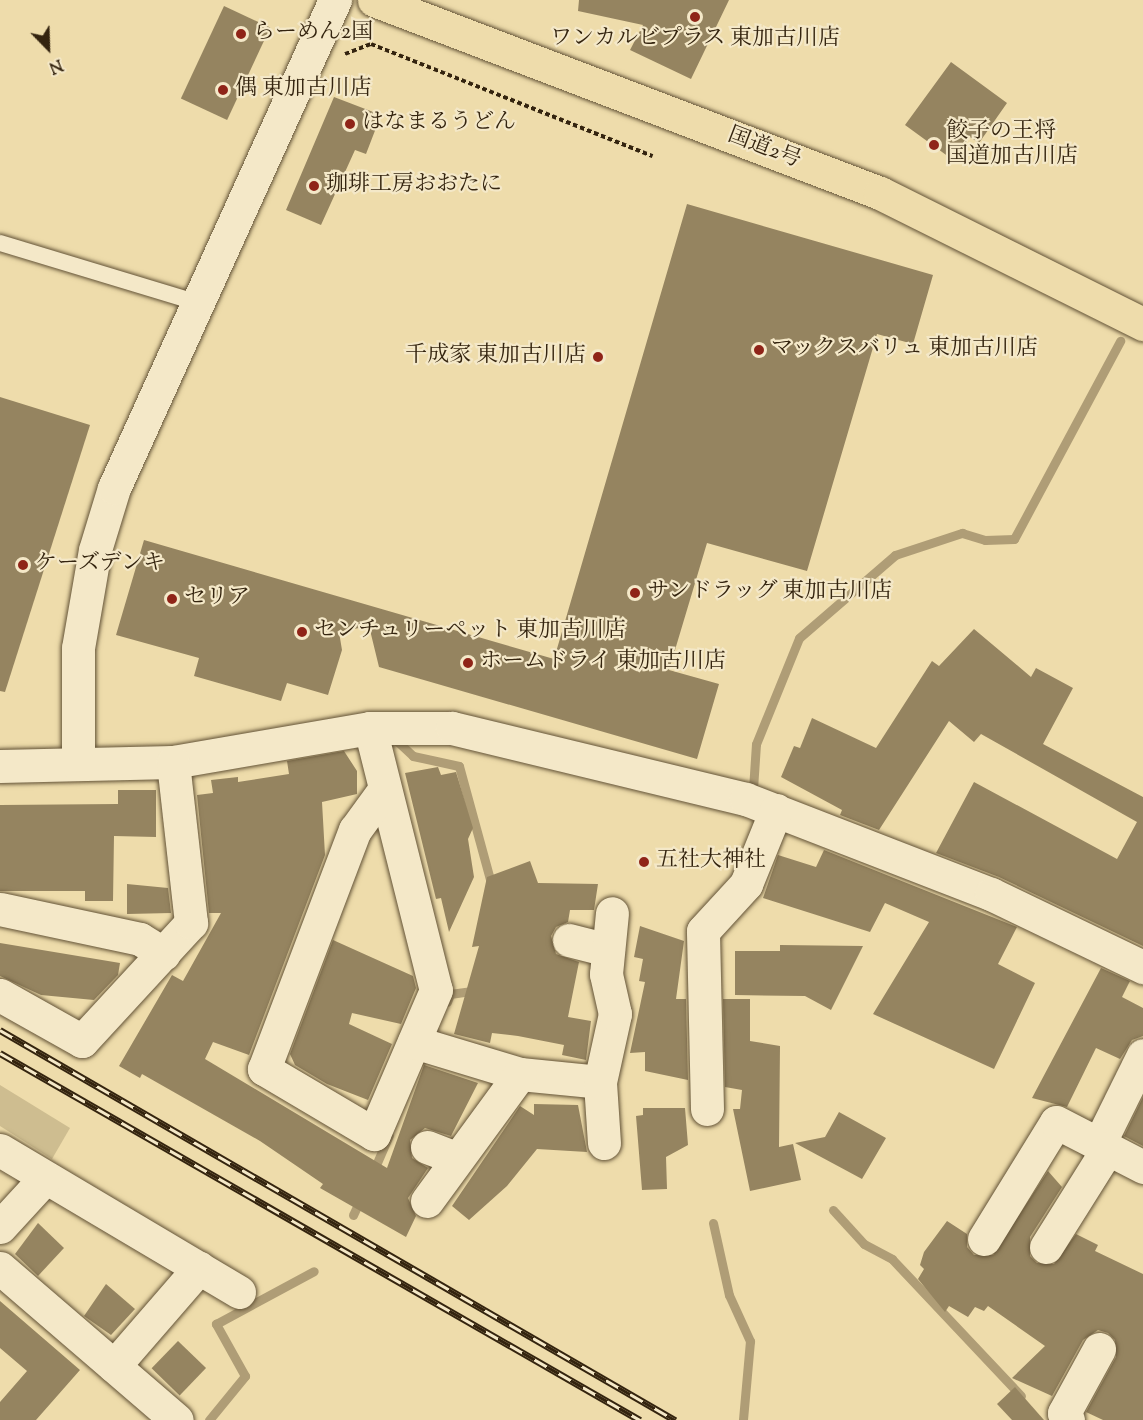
<!DOCTYPE html>
<meta charset="utf-8">
<style>
body{margin:0}
#map{position:relative;width:1143px;height:1420px;overflow:hidden;background:#eedcab;font-family:"Sorts Mill Goudy","Noto Serif JP",serif}
div>[style]{position:absolute}
.green>*{inset:0;background:#cebd90}
.stream>*{height:9px;margin:-4.5px;padding:0 4.5px;transform-origin:4.5px;border-radius:4.5px;background:#af9d76}
.building>*{inset:0;background:#958460;transform-origin:0 0}
.path>*{height:4px;margin-top:-2px;transform-origin:0;background:repeating-linear-gradient(90deg,#34240f 0 4.5px,transparent 0 7.5px)}
.roads{filter:drop-shadow(0 0 2px #625236) drop-shadow(0 0 2px #625236)}
.service>*{height:16px;margin:-8px;padding:0 8px;transform-origin:8px;border-radius:8px;background:#f4e8c8}
.minor>*{height:33px;margin:-16.5px;padding:0 16.5px;transform-origin:16.5px;border-radius:16.5px;background:#f4e8c8}
.tertiary>*{height:33px;margin:-16.5px;padding:0 16.5px;transform-origin:16.5px;border-radius:16.5px;background:#f4e8c8}
.trunk>*{height:33px;margin:-16.5px;padding:0 16.5px;transform-origin:16.5px;border-radius:16.5px;background:#eedcab}
.rail>*{height:7px;margin-top:-3.5px;transform-origin:0;background:repeating-linear-gradient(90deg,#f4e8c8 0 14px,#34240f 0 28px);box-sizing:border-box;border-block:2px solid #34240f}
.dots>*{width:16px;height:16px;translate:-50% -50%;box-sizing:border-box;border:3px solid #f4e8c8;border-radius:50%}
span{translate:-50% -50%;white-space:nowrap;text-align:center;line-height:1.15;-webkit-text-stroke:4.5px #f4e8c8;paint-order:stroke}
.poi-label{font-size:22px;color:#34240f}
.left{translate:0 -50%;text-align:left}
.right{translate:-100% -50%;text-align:right}
.street-label{font-size:22px;color:#34240f}
.north{position:absolute;left:18px;top:18px;width:60px;height:60px;-webkit-text-stroke:4px #f4e8c8;paint-order:stroke;rotate:157deg;font-size:16px;font-weight:700;line-height:24px;text-align:center;color:#34240f}
.north::after{content:'';display:block;margin:auto;width:21px;height:27px;background:#34240f;clip-path:polygon(50% 0,100% 100%,50% 72%,0 100%)}
</style>
<div id="map">
<div class="green">
<i style="clip-path:polygon(0 1085px,70px 1128px,52px 1159px,0 1126px)"></i>
</div>
<div class="stream">
<i style="left:397px;top:741px;width:22px;rotate:43deg"></i>
<i style="left:413px;top:756px;width:47px;rotate:12.3deg"></i>
<i style="left:459px;top:766px;width:125px;rotate:74.7deg"></i>
<i style="left:753px;top:789px;width:45px;rotate:-86.2deg"></i>
<i style="left:756px;top:744px;width:114px;rotate:-67.9deg"></i>
<i style="left:799px;top:638px;width:127px;rotate:-40.8deg"></i>
<i style="left:895px;top:555px;width:71px;rotate:-18.2deg"></i>
<i style="left:962px;top:533px;width:24px;rotate:17deg"></i>
<i style="left:985px;top:540px;width:29px;rotate:-2deg"></i>
<i style="left:1014px;top:539px;width:225px;rotate:-61.8deg"></i>
<i style="left:447px;top:1002px;width:9px;rotate:-69deg"></i>
<i style="left:450px;top:994px;width:28px;rotate:-8deg"></i>
<i style="left:373px;top:1172px;width:40px;rotate:-66.6deg"></i>
<i style="left:833px;top:1210px;width:46px;rotate:47.6deg"></i>
<i style="left:864px;top:1244px;width:32px;rotate:28deg"></i>
<i style="left:892px;top:1259px;width:188px;rotate:46.7deg"></i>
<i style="left:353px;top:1215px;width:19px;rotate:-65deg"></i>
<i style="left:713px;top:1223px;width:74px;rotate:77.5deg"></i>
<i style="left:729px;top:1295px;width:51px;rotate:65.5deg"></i>
<i style="left:750px;top:1341px;width:79px;rotate:95.1deg"></i>
<i style="left:209px;top:1420px;width:57px;rotate:-50.7deg"></i>
<i style="left:245px;top:1376px;width:60px;rotate:-119.1deg"></i>
<i style="left:216px;top:1324px;width:111px;rotate:-28.4deg"></i>
</div>
<div class="building">
<i style="clip-path:polygon(579px 0,729px 0,691px 79px,630px 50px,643px 25px,578px 11px)"></i>
<i style="left:224px;top:6px;width:51px;height:102px;rotate:25deg"></i>
<i style="clip-path:polygon(951px 62px,1007px 103px,979px 143px,970px 137px,953px 160px,905px 125px)"></i>
<i style="clip-path:polygon(334px 97px,381px 115px,366px 154px,355px 150px,321px 225px,286px 210px)"></i>
<i style="clip-path:polygon(687px 204px,933px 275px,913px 344px,877px 334px,807px 571px,707px 543px,669px 670px,719px 684px,697px 759px,379px 667px,369px 626px,339px 632px,342px 650px,328px 695px,287px 683px,281px 701px,194px 676px,199px 658px,116px 635px,144px 540px,554px 659px)"></i>
<i style="clip-path:polygon(0 397px,90px 425px,5px 692px,0 691px)"></i>
<i style="clip-path:polygon(974px 629px,1031px 677px,1036px 668px,1073px 688px,1043px 744px,1143px 797px,1143px 946px,999px 877px,936px 853px,974px 782px,1117px 859px,1137px 822px,981px 734px,974px 742px,949px 721px,879px 830px,840px 815px,842px 810px,781px 777px,794px 746px,800px 748px,812px 718px,876px 748px,932px 661px,939px 666px)"></i>
<i style="clip-path:polygon(344px 751px,357px 771px,357px 794px,322px 802px,325px 855px,249px 1055px,213px 1042px,205px 1059px,387px 1168px,424px 1065px,478px 1083px,451px 1136px,425px 1128px,410px 1140px,412px 1158px,428px 1168px,408px 1198px,416px 1216px,406px 1237px,320px 1188px,323px 1184px,260px 1141px,142px 1074px,140px 1078px,119px 1066px,172px 975px,183px 981px,221px 913px,209px 913px,197px 795px,213px 793px,211px 780px,238px 777px,238px 782px,289px 774px,287px 761px)"></i>
<i style="clip-path:polygon(438px 767px,441px 775px,456px 772px,473px 828px,468px 839px,474px 877px,449px 932px,441px 898px,436px 899px,405px 773px)"></i>
<i style="clip-path:polygon(118px 790px,156px 790px,156px 837px,114px 836px,113px 901px,85px 901px,85px 891px,0 891px,0 805px,118px 804px)"></i>
<i style="clip-path:polygon(824px 850px,1017px 927px,998px 964px,1035px 983px,994px 1069px,873px 1014px,929px 922px,885px 903px,870px 932px,763px 898px,778px 855px,816px 867px)"></i>
<i style="clip-path:polygon(530px 861px,538px 883px,598px 884px,594px 910px,570px 910px,568px 922px,556px 927px,551px 936px,556px 954px,579px 962px,568px 1017px,591px 1021px,586px 1060px,562px 1055px,564px 1045px,518px 1036px,492px 1033px,490px 1043px,454px 1034px,479px 946px,472px 947px,487px 877px)"></i>
<i style="clip-path:polygon(127px 884px,168px 888px,171px 913px,127px 914px)"></i>
<i style="clip-path:polygon(640px 926px,684px 941px,676px 999px,686px 999px,688px 1080px,645px 1071px,645px 1052px,630px 1053px,645px 982px,639px 981px,643px 959px,634px 957px)"></i>
<i style="clip-path:polygon(333px 940px,413px 976px,416px 988px,401px 1024px,352px 1013px,349px 1024px,392px 1044px,368px 1100px,327px 1084px,295px 1065px,290px 1054px)"></i>
<i style="clip-path:polygon(0 943px,120px 963px,118px 975px,94px 1000px,41px 995px,0 976px)"></i>
<i style="clip-path:polygon(780px 945px,863px 946px,831px 1010px,805px 996px,735px 995px,735px 951px,780px 951px)"></i>
<i style="clip-path:polygon(1101px 968px,1130px 981px,1122px 997px,1143px 1008px,1143px 1036px,1132px 1040px,1120px 1059px,1096px 1048px,1067px 1107px,1032px 1098px)"></i>
<i style="clip-path:polygon(723px 999px,750px 999px,750px 1041px,780px 1046px,779px 1147px,793px 1144px,801px 1180px,750px 1191px,733px 1109px,740px 1109px,742px 1090px,725px 1087px)"></i>
<i style="clip-path:polygon(1143px 1097px,1143px 1146px,1124px 1136px)"></i>
<i style="clip-path:polygon(534px 1104px,578px 1105px,587px 1152px,537px 1149px,507px 1186px,469px 1220px,452px 1206px,520px 1106px,534px 1115px)"></i>
<i style="clip-path:polygon(643px 1108px,685px 1108px,688px 1145px,666px 1157px,667px 1189px,642px 1190px,636px 1116px,643px 1115px)"></i>
<i style="clip-path:polygon(839px 1112px,886px 1138px,862px 1179px,795px 1143px,825px 1137px)"></i>
<i style="clip-path:polygon(1048px 1171px,1062px 1187px,1030px 1237px,1030px 1256px,1037px 1263px,1054px 1264px,1076px 1234px,1098px 1245px,1095px 1251px,1143px 1274px,1143px 1420px,1103px 1420px,1086px 1412px,1116px 1357px,1115px 1340px,1108px 1333px,1098px 1330px,1083px 1340px,1052px 1396px,1012px 1378px,1045px 1346px,988px 1306px,984px 1311px,975px 1307px,968px 1317px,949px 1306px,945px 1312px,918px 1279px,924px 1269px,920px 1265px,924px 1252px,947px 1221px,967px 1234px,967px 1247px,974px 1255px,993px 1255px)"></i>
<i style="clip-path:polygon(38px 1223px,64px 1248px,38px 1276px,15px 1254px)"></i>
<i style="clip-path:polygon(106px 1284px,135px 1309px,111px 1335px,84px 1316px)"></i>
<i style="clip-path:polygon(0 1301px,80px 1370px,36px 1420px,0 1420px,0 1402px,27px 1371px,0 1348px)"></i>
<i style="left:178px;top:1341px;width:39px;height:38px;rotate:44deg"></i>
<i style="clip-path:polygon(1015px 1387px,1044px 1420px,1012px 1420px,997px 1404px)"></i>
</div>
<div class="path">
<i style="left:345px;top:54px;width:28px;rotate:-21deg"></i>
<i style="left:371px;top:44px;width:303px;rotate:21.7deg"></i>
</div>
<div class="roads">
<div class="service">
<i style="left:0;top:243px;width:205px;rotate:16.8deg"></i>
</div>
<div class="minor">
<i style="left:370px;top:728px;width:270px;rotate:75.9deg"></i>
<i style="left:436px;top:990px;width:157px;rotate:113.3deg"></i>
<i style="left:374px;top:1134px;width:128px;rotate:-149.4deg"></i>
<i style="left:264px;top:1069px;width:256px;rotate:-69.2deg"></i>
<i style="left:355px;top:830px;width:49px;rotate:-54.1deg"></i>
<i style="left:0;top:766px;width:173px;rotate:-1.3deg"></i>
<i style="left:173px;top:762px;width:200px;rotate:-9.8deg"></i>
<i style="left:370px;top:728px;width:82px"></i>
<i style="left:452px;top:728px;width:302px;rotate:13.6deg"></i>
<i style="left:746px;top:799px;width:263px;rotate:21.2deg"></i>
<i style="left:991px;top:894px;width:169px;rotate:25.7deg"></i>
<i style="left:0;top:909px;width:143px;rotate:12.1deg"></i>
<i style="left:140px;top:939px;width:28px;rotate:32deg"></i>
<i style="left:569px;top:940px;width:40px;rotate:14.4deg"></i>
<i style="left:0;top:995px;width:94px;rotate:29.3deg"></i>
<i style="left:82px;top:1041px;width:161px;rotate:-47.3deg"></i>
<i style="left:191px;top:923px;width:162px;rotate:-96.4deg"></i>
<i style="left:414px;top:1042px;width:111px;rotate:16.8deg"></i>
<i style="left:520px;top:1074px;width:80px;rotate:5.7deg"></i>
<i style="left:707px;top:1109px;width:178px;rotate:-91.3deg"></i>
<i style="left:703px;top:931px;width:64px;rotate:-47.5deg"></i>
<i style="left:746px;top:884px;width:80px;rotate:-67.9deg"></i>
<i style="left:604px;top:1143px;width:61px;rotate:-93.8deg"></i>
<i style="left:600px;top:1082px;width:70px;rotate:-77.6deg"></i>
<i style="left:615px;top:1014px;width:41px;rotate:-102.7deg"></i>
<i style="left:606px;top:974px;width:61px;rotate:-84.4deg"></i>
<i style="left:1099px;top:1144px;width:99px;rotate:-63.7deg"></i>
<i style="left:427px;top:1147px;width:31px;rotate:21deg"></i>
<i style="left:0;top:1150px;width:278px;rotate:30.7deg"></i>
<i style="left:427px;top:1201px;width:157px;rotate:-53.8deg"></i>
<i style="left:0;top:1227px;width:67px;rotate:-47.4deg"></i>
<i style="left:984px;top:1239px;width:137px;rotate:-58.4deg"></i>
<i style="left:1056px;top:1122px;width:98px;rotate:27.3deg"></i>
<i style="left:1046px;top:1247px;width:117px;rotate:-57.9deg"></i>
<i style="left:0;top:1268px;width:233px;rotate:40.7deg"></i>
<i style="left:114px;top:1366px;width:130px;rotate:-49.1deg"></i>
<i style="left:1068px;top:1420px;width:8px;rotate:-120deg"></i>
<i style="left:1064px;top:1413px;width:73px;rotate:-61.3deg"></i>
</div>
<div class="tertiary">
<i style="left:78px;top:764px;width:116px;rotate:-90deg"></i>
<i style="left:78px;top:648px;width:99px;rotate:-80.2deg"></i>
<i style="left:95px;top:550px;width:65px;rotate:-73deg"></i>
<i style="left:114px;top:488px;width:536px;rotate:-65.64deg"></i>
</div>
<div class="trunk">
<i style="left:374px;top:0;width:542px;rotate:20.88deg"></i>
<i style="left:880px;top:193px;width:294px;rotate:26.5deg"></i>
</div>
</div>
<div class="rail">
<i style="left:0;top:1030px;width:780px;rotate:30.02deg"></i>
<i style="left:0;top:1053px;width:738px;rotate:29.83deg"></i>
</div>
<div class="dots">
<i style="left:695px;top:17px;background:#8f2418"></i>
<i style="left:241px;top:34px;background:#8f2418"></i>
<i style="left:223px;top:90px;background:#8f2418"></i>
<i style="left:350px;top:124px;background:#8f2418"></i>
<i style="left:934px;top:145px;background:#8f2418"></i>
<i style="left:314px;top:186px;background:#8f2418"></i>
<i style="left:759px;top:350px;background:#8f2418"></i>
<i style="left:598px;top:357px;background:#8f2418"></i>
<i style="left:23px;top:565px;background:#8f2418"></i>
<i style="left:635px;top:593px;background:#8f2418"></i>
<i style="left:172px;top:599px;background:#8f2418"></i>
<i style="left:302px;top:632px;background:#8f2418"></i>
<i style="left:468px;top:663px;background:#8f2418"></i>
<i style="left:644px;top:862px;background:#8f2418"></i>
</div>
<div class="poi-label">
<span class="left" style="left:253px;top:34px">らーめん2国</span>
<span style="left:695px;top:40px">ワンカルビプラス 東加古川店</span>
<span class="left" style="left:235px;top:90px">偶 東加古川店</span>
<span class="left" style="left:362px;top:124px">はなまるうどん</span>
<span class="left" style="left:946px;top:145px">餃子の王将<br>国道加古川店</span>
<span class="left" style="left:326px;top:186px">珈琲工房おおたに</span>
<span class="left" style="left:771px;top:350px">マックスバリュ 東加古川店</span>
<span class="right" style="left:586px;top:357px">千成家 東加古川店</span>
<span class="left" style="left:35px;top:565px">ケーズデンキ</span>
<span class="left" style="left:647px;top:593px">サンドラッグ 東加古川店</span>
<span class="left" style="left:184px;top:599px">セリア</span>
<span class="left" style="left:314px;top:632px">センチュリーペット 東加古川店</span>
<span class="left" style="left:480px;top:663px">ホームドライ 東加古川店</span>
<span class="left" style="left:656px;top:862px">五社大神社</span>
</div>
<div class="street-label">
<span style="left:764px;top:149px;rotate:21deg">国道2号</span>
</div>
<div class="north">N</div>
</div>
